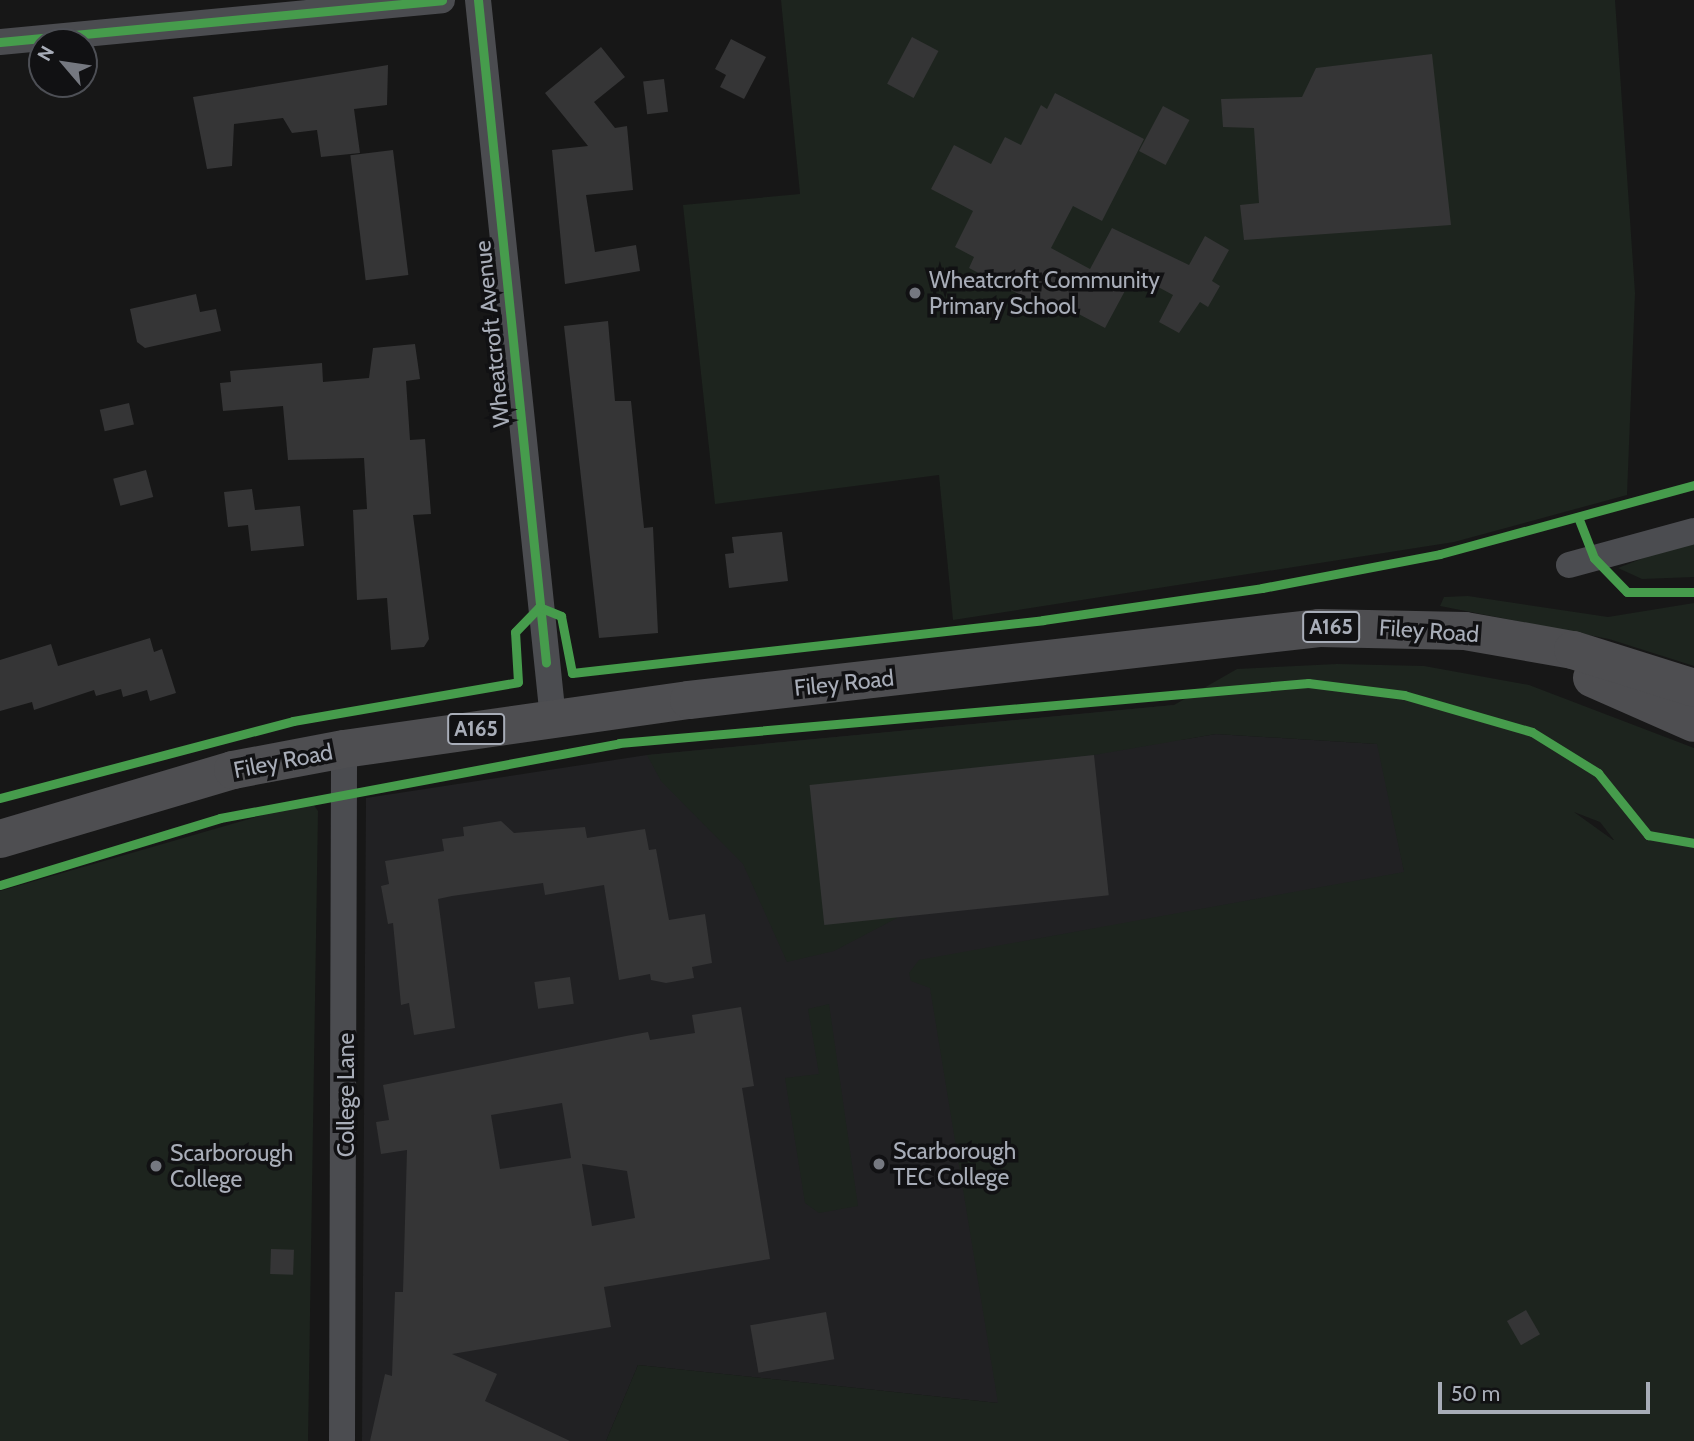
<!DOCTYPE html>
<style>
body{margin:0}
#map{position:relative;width:1694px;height:1441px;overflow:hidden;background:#171717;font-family:Cabin,sans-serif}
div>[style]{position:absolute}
.built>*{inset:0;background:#212123}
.green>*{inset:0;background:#1d241e}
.building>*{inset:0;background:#353536;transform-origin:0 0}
.street>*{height:26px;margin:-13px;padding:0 13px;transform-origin:13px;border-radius:13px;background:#4b4c50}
.highway>*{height:38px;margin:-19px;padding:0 19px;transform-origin:19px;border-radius:19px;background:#4e4e51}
.cycleway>*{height:9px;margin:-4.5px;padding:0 4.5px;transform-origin:4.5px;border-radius:4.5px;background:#469c4c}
.dots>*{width:19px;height:19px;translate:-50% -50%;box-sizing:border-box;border:4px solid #111113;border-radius:50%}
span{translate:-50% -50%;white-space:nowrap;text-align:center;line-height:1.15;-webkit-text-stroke:7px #111113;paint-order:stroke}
.shield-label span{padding:2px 5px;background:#111113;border:2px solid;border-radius:5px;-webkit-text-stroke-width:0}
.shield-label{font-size:21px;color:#a8adb8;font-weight:700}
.poi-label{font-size:23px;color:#a8adb8}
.left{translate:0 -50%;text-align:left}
.street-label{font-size:23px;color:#a8adb8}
.north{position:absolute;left:28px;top:28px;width:70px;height:70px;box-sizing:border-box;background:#111113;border:2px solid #4d4f55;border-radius:50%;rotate:299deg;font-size:19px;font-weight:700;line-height:28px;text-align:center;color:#a8adb8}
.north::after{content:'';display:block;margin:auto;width:24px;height:32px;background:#757880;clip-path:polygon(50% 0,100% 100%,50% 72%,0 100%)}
.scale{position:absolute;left:1438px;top:1382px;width:212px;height:32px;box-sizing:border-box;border:4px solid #a8adb8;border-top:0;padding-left:9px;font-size:21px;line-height:24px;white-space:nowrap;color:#a8adb8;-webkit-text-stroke:5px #111113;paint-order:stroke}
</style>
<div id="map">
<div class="built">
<i style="clip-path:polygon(1174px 705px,1180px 740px,1216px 734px,1378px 744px,1496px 1316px,998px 1403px,638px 1365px,606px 1441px,362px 1441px,366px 798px,647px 755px)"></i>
</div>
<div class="green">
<i style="clip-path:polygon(781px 0,1615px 0,1635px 293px,1627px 495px,1454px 542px,953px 620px,939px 475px,715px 504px,683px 205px,800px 194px)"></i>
<i style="clip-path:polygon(1694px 538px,1694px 577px,1642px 579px,1618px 568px)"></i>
<i style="clip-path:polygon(1468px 596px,1608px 617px,1694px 603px,1694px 666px,1609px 639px,1440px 606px,1444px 597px)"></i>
<i style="clip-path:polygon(evenodd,1337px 664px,1424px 666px,1529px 685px,1694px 748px,1694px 1441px,606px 1441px,638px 1365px,998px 1403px,930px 988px,911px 981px,909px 973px,919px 960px,1404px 872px,1377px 744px,1216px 734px,1094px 755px,811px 786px,897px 918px,834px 951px,787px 962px,743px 864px,661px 781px,647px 755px,1174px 705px,1237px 669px,1337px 664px,1574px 812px,1600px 822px,1614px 840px,1613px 840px,1574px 812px)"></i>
<i style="clip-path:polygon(311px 801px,318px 811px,308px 1441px,0 1441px,0 891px)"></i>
<i style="clip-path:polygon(829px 1004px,858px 1206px,819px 1213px,805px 1203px,785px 1078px,819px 1074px,808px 1009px)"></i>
</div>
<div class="building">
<i style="left:912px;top:37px;width:30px;height:53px;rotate:28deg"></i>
<i style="clip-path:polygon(731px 39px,766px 57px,744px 99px,720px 87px,726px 75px,715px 69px)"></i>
<i style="clip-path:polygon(601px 47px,625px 77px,594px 102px,615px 128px,627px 126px,633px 190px,586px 195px,595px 252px,636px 245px,640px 271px,565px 284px,552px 150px,588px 146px,545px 93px)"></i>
<i style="clip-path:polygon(1432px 54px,1451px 225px,1244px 240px,1240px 205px,1259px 203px,1254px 128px,1223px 127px,1221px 99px,1302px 97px,1316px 68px)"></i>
<i style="clip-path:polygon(388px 65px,387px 105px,354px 109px,360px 153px,321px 157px,317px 130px,292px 133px,283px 118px,234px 124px,232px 166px,207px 169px,193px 97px)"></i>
<i style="left:664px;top:79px;width:33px;height:21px;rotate:83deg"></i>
<i style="clip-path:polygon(1055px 93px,1144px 139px,1102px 221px,1073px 206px,1051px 248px,1090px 269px,1112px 228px,1189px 265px,1205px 236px,1229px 250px,1212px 281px,1220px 286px,1208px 307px,1200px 302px,1179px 333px,1159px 322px,1173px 295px,1134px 274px,1105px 328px,1058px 303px,1053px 312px,969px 268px,974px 257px,955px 247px,973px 211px,931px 189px,954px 145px,991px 164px,1005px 137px,1021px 145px,1041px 105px,1047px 109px)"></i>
<i style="left:1163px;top:106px;width:30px;height:51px;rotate:28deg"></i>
<i style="left:393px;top:150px;width:126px;height:43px;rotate:83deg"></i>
<i style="clip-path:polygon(196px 294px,200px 312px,216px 309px,221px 331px,145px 348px,137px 342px,130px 309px)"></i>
<i style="clip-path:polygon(608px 321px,615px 401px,631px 401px,644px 528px,653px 527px,658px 633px,599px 638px,564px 326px)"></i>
<i style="clip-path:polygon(415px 344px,420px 379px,406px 381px,410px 440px,425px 439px,431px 514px,413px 515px,429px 639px,424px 647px,391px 650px,387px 598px,357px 600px,353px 510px,367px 509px,364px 458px,288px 460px,283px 406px,223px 411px,220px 383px,231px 382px,230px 371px,322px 363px,323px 382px,369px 378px,373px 348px)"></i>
<i style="left:129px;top:403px;width:22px;height:30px;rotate:77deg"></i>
<i style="left:146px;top:470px;width:28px;height:34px;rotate:75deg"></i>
<i style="clip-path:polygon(252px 489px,255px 510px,300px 506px,304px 546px,251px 551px,248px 525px,228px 527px,224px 492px)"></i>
<i style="clip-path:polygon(782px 532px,788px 581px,729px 588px,725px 554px,734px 553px,732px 537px)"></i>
<i style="clip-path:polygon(150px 638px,154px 652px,162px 649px,176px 693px,150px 701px,147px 690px,123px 697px,121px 689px,96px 696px,94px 690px,34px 710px,32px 702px,0 711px,0 660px,51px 644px,58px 666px)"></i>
<i style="left:1094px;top:755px;width:141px;height:286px;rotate:84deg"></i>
<i style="clip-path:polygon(501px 821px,514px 833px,585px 827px,587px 838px,645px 829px,649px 850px,656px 849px,669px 920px,705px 914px,712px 963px,692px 967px,694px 978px,666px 983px,651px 980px,650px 974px,619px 980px,604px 885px,545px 895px,543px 883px,452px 896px,438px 899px,455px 1028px,414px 1035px,409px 1003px,401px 1005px,393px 923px,388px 924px,381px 886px,389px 884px,385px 861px,444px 851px,442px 839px,464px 836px,463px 827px)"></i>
<i style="left:570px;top:977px;width:27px;height:36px;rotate:82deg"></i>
<i style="clip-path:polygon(evenodd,741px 1007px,754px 1086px,742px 1088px,770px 1259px,604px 1287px,611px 1327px,452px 1354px,497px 1374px,485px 1401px,570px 1441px,370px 1441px,385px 1374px,392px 1376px,395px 1292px,403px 1292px,407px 1150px,381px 1154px,376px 1122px,389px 1120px,383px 1085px,626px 1036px,648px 1032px,650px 1040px,695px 1033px,692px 1015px,741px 1007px,562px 1103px,571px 1158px,500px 1169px,491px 1115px,562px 1103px,741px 1007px,582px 1164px,627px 1171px,635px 1218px,592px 1226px,582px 1164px)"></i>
<i style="left:271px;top:1249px;width:23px;height:25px;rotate:2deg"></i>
<i style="left:1526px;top:1310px;width:28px;height:22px;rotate:60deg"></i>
<i style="left:826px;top:1312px;width:48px;height:77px;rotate:80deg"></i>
</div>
<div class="street">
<i style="left:478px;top:0;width:723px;rotate:84.04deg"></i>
<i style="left:0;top:42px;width:444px;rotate:-5.4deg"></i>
<i style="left:1569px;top:565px;width:130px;rotate:-15.2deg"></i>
<i style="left:342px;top:1441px;width:692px;rotate:-89.83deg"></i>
</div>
<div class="highway">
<i style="left:1592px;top:678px;width:111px;rotate:23.8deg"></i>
<i style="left:0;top:839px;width:243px;rotate:-16.5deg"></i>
<i style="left:233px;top:770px;width:113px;rotate:-10.7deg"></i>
<i style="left:344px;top:749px;width:348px;rotate:-8.1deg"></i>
<i style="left:689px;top:700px;width:634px;rotate:-6.52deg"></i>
<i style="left:1319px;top:628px;width:146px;rotate:1.2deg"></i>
<i style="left:1465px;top:631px;width:110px;rotate:10deg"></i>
<i style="left:1573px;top:650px;width:127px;rotate:17.4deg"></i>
</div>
<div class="cycleway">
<i style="left:478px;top:0;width:666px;rotate:84.14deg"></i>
<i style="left:0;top:42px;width:444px;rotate:-5.4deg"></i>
<i style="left:1578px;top:517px;width:44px;rotate:68.7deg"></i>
<i style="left:1594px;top:558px;width:47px;rotate:45.9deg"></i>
<i style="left:1627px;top:592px;width:67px"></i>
<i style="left:539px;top:607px;width:24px;rotate:22deg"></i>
<i style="left:561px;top:616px;width:58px;rotate:79.1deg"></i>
<i style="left:572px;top:673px;width:474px;rotate:-6.4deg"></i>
<i style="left:1043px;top:620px;width:221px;rotate:-8.3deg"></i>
<i style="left:1262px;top:588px;width:181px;rotate:-10.8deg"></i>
<i style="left:1440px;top:554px;width:263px;rotate:-15.2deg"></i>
<i style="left:0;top:798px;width:303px;rotate:-14.7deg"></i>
<i style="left:293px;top:721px;width:228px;rotate:-9.8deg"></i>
<i style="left:518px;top:682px;width:50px;rotate:-93.4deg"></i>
<i style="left:515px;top:632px;width:35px;rotate:-46deg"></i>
<i style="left:0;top:885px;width:230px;rotate:-16.9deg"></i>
<i style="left:220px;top:818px;width:406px;rotate:-10.6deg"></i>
<i style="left:619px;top:743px;width:692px;rotate:-4.98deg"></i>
<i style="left:1308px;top:683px;width:97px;rotate:7.1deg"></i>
<i style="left:1404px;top:695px;width:133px;rotate:16.1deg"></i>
<i style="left:1532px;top:732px;width:78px;rotate:31.8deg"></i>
<i style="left:1598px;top:773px;width:80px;rotate:51.1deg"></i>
<i style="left:1648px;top:835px;width:47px;rotate:9.9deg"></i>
</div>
<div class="dots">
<i style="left:915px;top:293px;background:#757880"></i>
<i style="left:879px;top:1164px;background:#757880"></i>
<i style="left:156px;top:1166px;background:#757880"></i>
</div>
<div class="shield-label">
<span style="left:1331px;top:627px">A165</span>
<span style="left:476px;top:729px">A165</span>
</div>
<div class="poi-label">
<span class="left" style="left:929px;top:293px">Wheatcroft Community<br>Primary School</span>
<span class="left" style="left:893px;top:1164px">Scarborough<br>TEC College</span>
<span class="left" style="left:170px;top:1166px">Scarborough<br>College</span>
</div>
<div class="street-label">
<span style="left:492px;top:334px;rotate:-96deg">Wheatcroft Avenue</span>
<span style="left:1429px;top:631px;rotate:4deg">Filey Road</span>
<span style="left:844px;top:683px;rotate:-6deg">Filey Road</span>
<span style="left:283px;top:761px;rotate:-11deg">Filey Road</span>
<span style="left:346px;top:1095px;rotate:-90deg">College Lane</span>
</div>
<div class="north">N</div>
<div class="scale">50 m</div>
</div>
